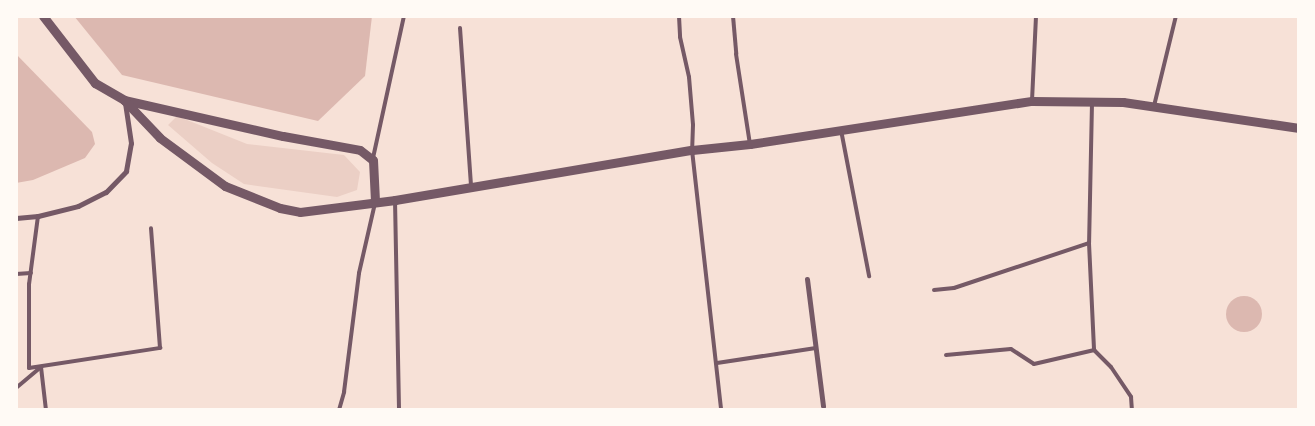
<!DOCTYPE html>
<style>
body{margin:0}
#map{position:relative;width:1315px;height:426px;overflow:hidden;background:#f7e1d7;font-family:Mulish,sans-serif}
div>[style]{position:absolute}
.green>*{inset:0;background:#ebcfc5}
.water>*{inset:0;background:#dcb8b0}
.round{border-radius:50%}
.service>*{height:4px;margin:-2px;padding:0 2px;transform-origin:2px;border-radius:2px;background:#755966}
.minor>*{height:5px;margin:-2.5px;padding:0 2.5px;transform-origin:2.5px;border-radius:2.5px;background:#755966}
.tertiary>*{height:9px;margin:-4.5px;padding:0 4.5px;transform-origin:4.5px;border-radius:4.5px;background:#755966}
span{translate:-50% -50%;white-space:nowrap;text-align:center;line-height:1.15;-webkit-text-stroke:5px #fffaf5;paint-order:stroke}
.frame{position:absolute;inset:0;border:18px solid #fffaf5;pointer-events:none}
</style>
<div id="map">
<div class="green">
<i style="clip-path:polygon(177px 116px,247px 144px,344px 155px,360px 172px,357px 190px,337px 197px,244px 184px,212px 163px,168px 125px)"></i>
</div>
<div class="water">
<i style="clip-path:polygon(74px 16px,372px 16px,365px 76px,318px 121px,122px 75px)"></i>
<i style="clip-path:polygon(16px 54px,92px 132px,95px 144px,85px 158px,33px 180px,16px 183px)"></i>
<i class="round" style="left:1226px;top:296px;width:36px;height:36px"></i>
</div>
<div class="service">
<i style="left:679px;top:16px;width:21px;rotate:87deg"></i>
<i style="left:680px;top:37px;width:41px;rotate:77.3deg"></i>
<i style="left:689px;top:77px;width:48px;rotate:85.2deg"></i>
<i style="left:693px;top:125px;width:25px;rotate:92deg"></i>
<i style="left:692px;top:150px;width:262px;rotate:83.6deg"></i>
<i style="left:733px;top:16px;width:38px;rotate:85deg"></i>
<i style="left:736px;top:54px;width:91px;rotate:81.2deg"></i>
<i style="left:460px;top:28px;width:159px;rotate:86deg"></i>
<i style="left:1032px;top:101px;width:85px;rotate:-87.3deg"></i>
<i style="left:1092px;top:103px;width:140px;rotate:91.2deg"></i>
<i style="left:1089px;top:243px;width:107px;rotate:87.3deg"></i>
<i style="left:1094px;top:350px;width:24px;rotate:45deg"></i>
<i style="left:1111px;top:367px;width:36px;rotate:56deg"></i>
<i style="left:1131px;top:397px;width:13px;rotate:86deg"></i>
<i style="left:1154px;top:106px;width:93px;rotate:-76.3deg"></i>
<i style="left:841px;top:130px;width:149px;rotate:79.1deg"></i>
<i style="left:373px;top:158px;width:145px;rotate:-77.7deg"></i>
<i style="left:395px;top:200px;width:210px;rotate:88.9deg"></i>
<i style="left:38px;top:216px;width:69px;rotate:97.5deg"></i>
<i style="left:29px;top:284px;width:84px;rotate:90deg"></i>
<i style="left:29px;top:368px;width:133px;rotate:-8.7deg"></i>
<i style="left:160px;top:348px;width:120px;rotate:-94.3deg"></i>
<i style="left:16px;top:274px;width:15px;rotate:-4deg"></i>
<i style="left:934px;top:290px;width:20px;rotate:-6deg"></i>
<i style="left:954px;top:288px;width:142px;rotate:-18.4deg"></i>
<i style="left:946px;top:355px;width:65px;rotate:-5.3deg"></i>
<i style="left:1011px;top:349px;width:27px;rotate:33deg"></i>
<i style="left:1034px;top:364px;width:62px;rotate:-13.1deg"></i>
<i style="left:717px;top:363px;width:100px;rotate:-8.6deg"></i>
<i style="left:41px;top:367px;width:43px;rotate:83.4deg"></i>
<i style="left:16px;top:388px;width:33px;rotate:-40deg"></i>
<i style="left:339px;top:410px;width:19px;rotate:-74deg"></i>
<i style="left:344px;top:392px;width:120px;rotate:-82.8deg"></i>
<i style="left:359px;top:273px;width:72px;rotate:-77.1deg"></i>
</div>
<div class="minor">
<i style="left:16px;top:218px;width:22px;rotate:-5deg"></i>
<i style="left:38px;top:216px;width:41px;rotate:-14deg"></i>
<i style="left:78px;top:206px;width:31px;rotate:-27deg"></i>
<i style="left:106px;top:192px;width:29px;rotate:-46deg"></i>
<i style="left:126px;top:171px;width:28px;rotate:-80deg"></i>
<i style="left:131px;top:143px;width:40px;rotate:-98.5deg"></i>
<i style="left:807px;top:279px;width:128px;rotate:82.8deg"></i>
</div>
<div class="tertiary">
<i style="left:43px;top:16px;width:85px;rotate:52.2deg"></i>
<i style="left:95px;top:83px;width:34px;rotate:30deg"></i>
<i style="left:124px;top:100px;width:163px;rotate:12.8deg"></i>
<i style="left:283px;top:136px;width:78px;rotate:10.3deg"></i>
<i style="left:360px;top:150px;width:16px;rotate:38deg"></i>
<i style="left:373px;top:160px;width:41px;rotate:87.2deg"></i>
<i style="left:124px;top:100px;width:52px;rotate:46.5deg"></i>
<i style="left:160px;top:138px;width:81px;rotate:36.4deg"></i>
<i style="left:225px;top:186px;width:59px;rotate:21.8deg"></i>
<i style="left:280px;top:208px;width:20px;rotate:11deg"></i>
<i style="left:300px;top:212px;width:96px;rotate:-7.2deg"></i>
<i style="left:395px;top:200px;width:301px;rotate:-9.6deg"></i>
<i style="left:692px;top:150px;width:58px;rotate:-5.9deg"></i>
<i style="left:750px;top:144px;width:285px;rotate:-8.7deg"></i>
<i style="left:1032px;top:101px;width:91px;rotate:0.6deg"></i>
<i style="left:1123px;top:102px;width:178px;rotate:8.4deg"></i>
</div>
<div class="frame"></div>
</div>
